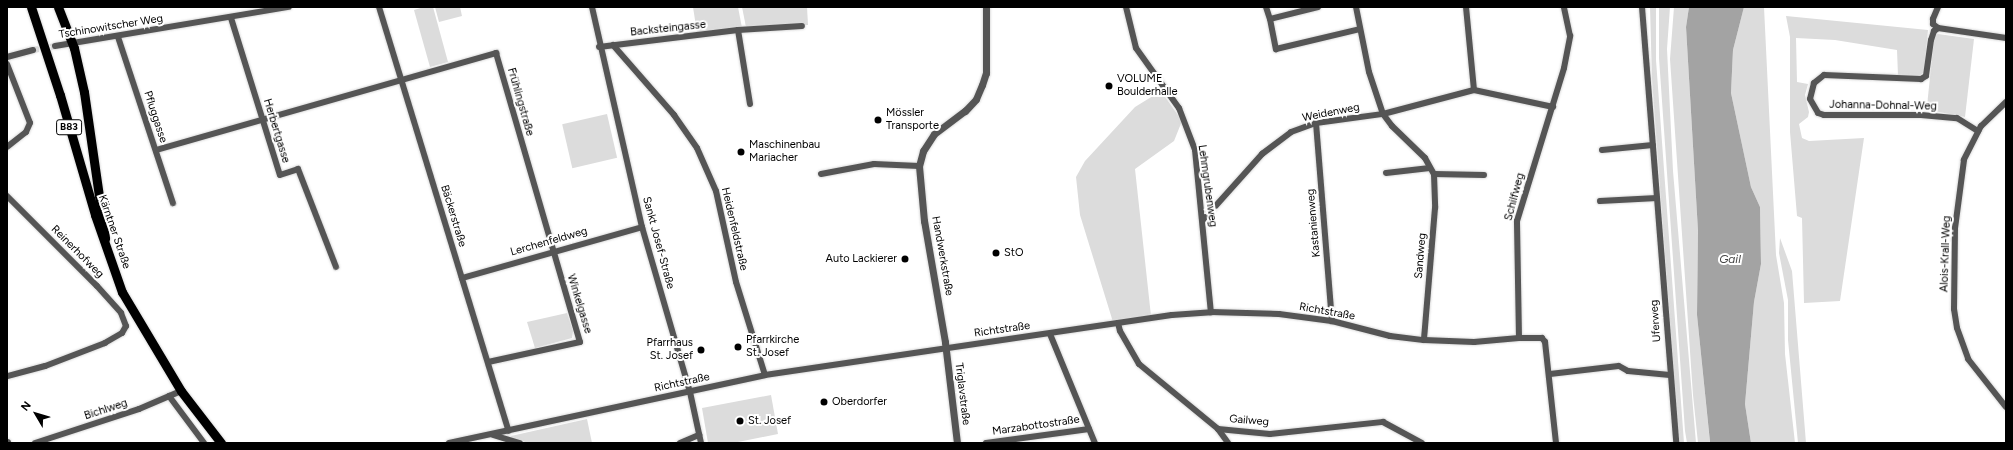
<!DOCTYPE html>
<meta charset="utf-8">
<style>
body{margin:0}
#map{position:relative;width:2013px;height:450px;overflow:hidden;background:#fff;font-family:Figtree,sans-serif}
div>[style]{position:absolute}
.green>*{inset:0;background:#dcdcdc;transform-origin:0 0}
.water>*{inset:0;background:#a3a3a3}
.minor-tunnel>*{height:6px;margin-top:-3px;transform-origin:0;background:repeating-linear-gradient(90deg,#d9d9d9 0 6px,transparent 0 9px)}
.roads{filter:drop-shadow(0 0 1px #dbdbdb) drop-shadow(0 0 1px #dbdbdb)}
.minor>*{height:6px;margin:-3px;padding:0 3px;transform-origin:3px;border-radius:3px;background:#555}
.tertiary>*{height:7px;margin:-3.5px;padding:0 3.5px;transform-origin:3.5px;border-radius:3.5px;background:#555}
.primary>*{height:9px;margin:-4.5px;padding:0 4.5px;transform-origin:4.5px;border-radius:4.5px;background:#000}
.dots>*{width:11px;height:11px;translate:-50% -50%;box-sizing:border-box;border:2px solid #fff;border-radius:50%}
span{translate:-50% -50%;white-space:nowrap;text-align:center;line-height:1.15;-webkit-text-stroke:4px #fff;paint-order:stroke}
.shield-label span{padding:1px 3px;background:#fff;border:1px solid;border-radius:3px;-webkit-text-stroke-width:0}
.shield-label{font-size:10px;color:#000;font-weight:700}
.street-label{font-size:11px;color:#000}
.poi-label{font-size:11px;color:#000}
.left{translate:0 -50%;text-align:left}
.right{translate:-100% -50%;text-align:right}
.water-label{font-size:12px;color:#444;font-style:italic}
.frame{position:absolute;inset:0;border:8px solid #000;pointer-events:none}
.north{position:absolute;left:16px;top:394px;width:40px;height:40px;-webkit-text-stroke:3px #fff;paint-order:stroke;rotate:308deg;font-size:11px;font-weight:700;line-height:16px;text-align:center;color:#000}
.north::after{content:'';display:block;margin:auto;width:14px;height:18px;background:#000;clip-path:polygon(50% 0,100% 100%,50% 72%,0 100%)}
</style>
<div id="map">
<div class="green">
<i style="clip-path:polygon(424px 7px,433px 7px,448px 62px,430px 67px,414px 10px)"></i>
<i style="clip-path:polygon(435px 7px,460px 7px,462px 16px,439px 22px)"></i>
<i style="clip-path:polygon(693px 7px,738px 7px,742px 28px,697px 33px)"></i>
<i style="clip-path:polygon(742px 7px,807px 7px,808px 25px,746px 27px)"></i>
<i style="clip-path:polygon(1650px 7px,1656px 7px,1656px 60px,1684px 443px,1679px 443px,1652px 79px)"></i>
<i style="clip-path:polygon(1659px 7px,1670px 7px,1667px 49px,1673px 171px,1696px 443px,1687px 443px,1685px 431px,1659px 58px)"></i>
<i style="clip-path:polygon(1674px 7px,1689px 7px,1686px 27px,1698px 231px,1697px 315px,1710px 443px,1698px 443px,1693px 395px,1670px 59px)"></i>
<i style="clip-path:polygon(1744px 7px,1764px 7px,1776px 255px,1784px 303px,1785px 354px,1795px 443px,1751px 443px,1745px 404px,1754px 302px,1761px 264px,1760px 207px,1751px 187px,1731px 93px,1733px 50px)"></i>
<i style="clip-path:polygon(1786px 16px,1928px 30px,1924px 72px,1918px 77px,1898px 76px,1897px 50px,1835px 40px,1796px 38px,1797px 82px,1808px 84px,1805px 95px,1809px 112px,1808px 117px,1799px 124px,1802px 138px,1809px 141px,1864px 138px,1840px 301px,1804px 303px,1802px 218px,1797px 216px,1790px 132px,1790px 37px)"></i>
<i style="clip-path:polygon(1938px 34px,1974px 39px,1965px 117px,1929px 110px,1927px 106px,1934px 39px,1935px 35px)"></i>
<i style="clip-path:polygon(1161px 91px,1182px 121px,1174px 141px,1135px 169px,1151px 316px,1113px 322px,1080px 215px,1076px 177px,1085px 161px,1135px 107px)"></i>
<i style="left:607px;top:114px;width:45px;height:46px;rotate:77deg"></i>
<i style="clip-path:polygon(1780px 238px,1792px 271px,1806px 443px,1798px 443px,1788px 340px,1788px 300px,1779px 253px)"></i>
<i style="clip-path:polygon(567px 313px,573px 331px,572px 338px,535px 348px,527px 322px)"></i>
<i style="clip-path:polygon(771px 395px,778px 434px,733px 443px,708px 443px,702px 408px)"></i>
<i style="clip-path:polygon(587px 419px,592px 443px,530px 443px,512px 439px,511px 436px)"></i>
</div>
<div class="water">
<i style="clip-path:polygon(1689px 7px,1744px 7px,1733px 50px,1731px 93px,1751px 187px,1760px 207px,1761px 264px,1754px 302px,1745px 404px,1751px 443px,1710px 442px,1697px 315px,1698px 231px,1686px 27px)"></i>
</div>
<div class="minor-tunnel">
<i style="left:33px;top:50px;width:22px;rotate:-10deg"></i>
</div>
<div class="roads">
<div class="minor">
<i style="left:379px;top:7px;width:443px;rotate:73deg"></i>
<i style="left:592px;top:7px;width:226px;rotate:77.2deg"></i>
<i style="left:642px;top:227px;width:172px;rotate:73.8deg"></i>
<i style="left:690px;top:392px;width:52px;rotate:77.8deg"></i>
<i style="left:1126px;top:7px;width:42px;rotate:76.3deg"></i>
<i style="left:1136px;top:48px;width:74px;rotate:54.4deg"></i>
<i style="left:1179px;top:108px;width:45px;rotate:69.1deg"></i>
<i style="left:1195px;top:150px;width:163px;rotate:84.4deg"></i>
<i style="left:1266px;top:7px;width:13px;rotate:72deg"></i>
<i style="left:1318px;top:7px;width:49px;rotate:166deg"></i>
<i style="left:1270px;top:19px;width:31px;rotate:79deg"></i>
<i style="left:1276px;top:49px;width:86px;rotate:-13.4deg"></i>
<i style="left:1356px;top:7px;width:66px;rotate:78.7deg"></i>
<i style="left:1369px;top:72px;width:44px;rotate:71.6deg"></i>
<i style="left:1383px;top:114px;width:15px;rotate:53deg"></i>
<i style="left:1392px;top:126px;width:46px;rotate:44.1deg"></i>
<i style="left:1425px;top:158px;width:18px;rotate:61deg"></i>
<i style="left:1434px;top:174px;width:34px;rotate:88deg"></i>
<i style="left:1435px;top:208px;width:132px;rotate:94.8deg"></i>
<i style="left:1466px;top:7px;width:83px;rotate:84.5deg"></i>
<i style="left:1642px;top:7px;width:437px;rotate:85.5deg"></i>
<i style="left:1938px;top:7px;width:13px;rotate:113deg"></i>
<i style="left:1933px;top:19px;width:5px;rotate:90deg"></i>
<i style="left:1933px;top:24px;width:6px;rotate:39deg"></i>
<i style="left:1938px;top:28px;width:69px;rotate:8.4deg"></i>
<i style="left:231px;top:18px;width:164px;rotate:72.7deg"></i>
<i style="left:280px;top:175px;width:19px;rotate:-18deg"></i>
<i style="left:298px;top:169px;width:105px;rotate:68.8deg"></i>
<i style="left:1938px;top:28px;width:5px;rotate:143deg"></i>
<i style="left:1934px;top:31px;width:9px;rotate:108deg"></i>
<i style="left:1931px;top:40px;width:36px;rotate:98deg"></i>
<i style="left:1926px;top:76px;width:6px;rotate:149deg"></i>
<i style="left:1921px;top:79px;width:97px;rotate:-177.6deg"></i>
<i style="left:1824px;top:75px;width:13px;rotate:141deg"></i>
<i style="left:1814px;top:83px;width:16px;rotate:104deg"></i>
<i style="left:1810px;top:99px;width:16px;rotate:60deg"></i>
<i style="left:1818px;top:113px;width:6px;rotate:18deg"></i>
<i style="left:1824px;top:115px;width:97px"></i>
<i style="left:1921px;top:115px;width:36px;rotate:5deg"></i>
<i style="left:1957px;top:118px;width:25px;rotate:32deg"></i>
<i style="left:738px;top:30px;width:75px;rotate:80.8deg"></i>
<i style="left:118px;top:37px;width:175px;rotate:71.7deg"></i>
<i style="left:613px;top:45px;width:93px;rotate:48.9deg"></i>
<i style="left:674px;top:115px;width:40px;rotate:55.1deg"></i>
<i style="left:697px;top:148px;width:47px;rotate:66.2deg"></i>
<i style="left:716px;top:191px;width:93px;rotate:77.6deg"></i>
<i style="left:736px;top:282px;width:97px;rotate:72.7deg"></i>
<i style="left:55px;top:46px;width:237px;rotate:-9.5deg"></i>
<i style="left:599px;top:47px;width:140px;rotate:-7deg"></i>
<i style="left:738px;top:30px;width:64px;rotate:-3.6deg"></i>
<i style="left:7px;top:57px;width:27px;rotate:-15deg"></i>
<i style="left:7px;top:64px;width:63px;rotate:68.7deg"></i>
<i style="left:30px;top:123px;width:10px;rotate:114deg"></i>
<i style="left:26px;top:132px;width:24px;rotate:142deg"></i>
<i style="left:2006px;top:102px;width:35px;rotate:136deg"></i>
<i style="left:1981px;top:126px;width:38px;rotate:117deg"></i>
<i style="left:1964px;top:160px;width:69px;rotate:97.5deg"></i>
<i style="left:1955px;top:228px;width:81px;rotate:90.7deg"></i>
<i style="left:1954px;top:309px;width:19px;rotate:81deg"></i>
<i style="left:1957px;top:328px;width:33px;rotate:70deg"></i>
<i style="left:1968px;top:359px;width:61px;rotate:51.6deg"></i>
<i style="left:1316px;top:123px;width:199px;rotate:85.4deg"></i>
<i style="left:156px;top:150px;width:354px;rotate:-15.9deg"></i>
<i style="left:496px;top:53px;width:301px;rotate:73.8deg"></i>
<i style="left:580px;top:342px;width:94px;rotate:167.7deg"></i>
<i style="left:1602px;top:150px;width:51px;rotate:-5.6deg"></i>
<i style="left:1386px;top:173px;width:44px;rotate:-6.5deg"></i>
<i style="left:821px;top:174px;width:54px;rotate:-10.7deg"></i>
<i style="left:874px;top:164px;width:45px;rotate:2.5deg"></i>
<i style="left:1434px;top:174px;width:50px;rotate:1.1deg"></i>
<i style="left:7px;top:196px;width:127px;rotate:45deg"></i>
<i style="left:97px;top:286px;width:36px;rotate:48deg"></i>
<i style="left:121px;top:313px;width:14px;rotate:69deg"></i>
<i style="left:126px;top:326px;width:8px;rotate:120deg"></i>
<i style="left:122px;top:333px;width:20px;rotate:150deg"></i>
<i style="left:105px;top:343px;width:64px;rotate:159deg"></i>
<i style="left:45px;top:366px;width:39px;rotate:165deg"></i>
<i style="left:1600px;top:201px;width:57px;rotate:-3deg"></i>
<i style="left:1203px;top:220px;width:89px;rotate:-48.2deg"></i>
<i style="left:1262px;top:154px;width:36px;rotate:-37deg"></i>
<i style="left:1291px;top:132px;width:27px;rotate:-20deg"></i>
<i style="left:1316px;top:123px;width:68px;rotate:-7.7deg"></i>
<i style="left:1383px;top:114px;width:94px;rotate:-14.8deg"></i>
<i style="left:1474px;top:90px;width:81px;rotate:12.1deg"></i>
<i style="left:462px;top:278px;width:187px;rotate:-15.8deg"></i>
<i style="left:1118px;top:323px;width:8px;rotate:76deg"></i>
<i style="left:1120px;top:331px;width:38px;rotate:60deg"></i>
<i style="left:1139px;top:364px;width:102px;rotate:39.4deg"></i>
<i style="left:1218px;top:429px;width:52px;rotate:5.5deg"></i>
<i style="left:1270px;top:434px;width:114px;rotate:-6.1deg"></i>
<i style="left:1383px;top:422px;width:44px;rotate:28.3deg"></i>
<i style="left:1050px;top:334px;width:118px;rotate:67.6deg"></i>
<i style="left:1550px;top:374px;width:69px;rotate:-6.6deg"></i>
<i style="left:1619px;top:366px;width:10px;rotate:29deg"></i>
<i style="left:1628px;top:371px;width:42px;rotate:5.4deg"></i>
<i style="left:169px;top:396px;width:59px;rotate:53.3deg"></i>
<i style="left:1218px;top:429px;width:17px;rotate:54deg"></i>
<i style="left:493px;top:435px;width:28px;rotate:17deg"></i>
<i style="left:35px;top:443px;width:109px;rotate:-18.1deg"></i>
<i style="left:139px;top:409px;width:46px;rotate:-23.2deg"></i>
<i style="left:449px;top:443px;width:323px;rotate:-12.1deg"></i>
<i style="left:765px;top:375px;width:411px;rotate:-8.4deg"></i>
<i style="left:1172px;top:315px;width:39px;rotate:-4deg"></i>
<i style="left:1211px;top:312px;width:68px;rotate:1.7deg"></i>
<i style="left:1279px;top:314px;width:53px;rotate:7.5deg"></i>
<i style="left:1332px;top:321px;width:60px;rotate:14.5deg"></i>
<i style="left:1390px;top:336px;width:34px;rotate:7deg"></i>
<i style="left:1424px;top:340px;width:50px;rotate:2.3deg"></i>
<i style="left:1474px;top:342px;width:45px;rotate:-5.1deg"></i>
<i style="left:680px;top:443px;width:21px;rotate:-23deg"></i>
<i style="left:986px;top:443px;width:104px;rotate:-7.7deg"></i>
<i style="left:1556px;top:443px;width:102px;rotate:-96.2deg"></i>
<i style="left:1545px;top:342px;width:5px;rotate:-127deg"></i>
<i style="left:1542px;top:338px;width:23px;rotate:180deg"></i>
<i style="left:1519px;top:338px;width:117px;rotate:-91deg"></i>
<i style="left:1517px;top:221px;width:160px;rotate:-72.9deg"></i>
<i style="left:1564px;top:68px;width:33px;rotate:-79deg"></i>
<i style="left:1570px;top:36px;width:30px;rotate:-102deg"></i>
</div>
<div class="tertiary">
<i style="left:7px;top:442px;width:1px;rotate:90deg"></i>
<i style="left:957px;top:443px;width:102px;rotate:-96.8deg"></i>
<i style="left:945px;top:342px;width:123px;rotate:-99.8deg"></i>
<i style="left:924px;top:221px;width:55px;rotate:-95.2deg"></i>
<i style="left:919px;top:166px;width:16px;rotate:-75deg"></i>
<i style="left:923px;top:151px;width:20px;rotate:-57deg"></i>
<i style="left:934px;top:134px;width:39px;rotate:-37deg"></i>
<i style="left:965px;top:111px;width:16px;rotate:-47deg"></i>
<i style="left:976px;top:99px;width:15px;rotate:-67deg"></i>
<i style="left:982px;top:85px;width:13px;rotate:-72deg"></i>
<i style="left:986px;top:73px;width:66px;rotate:-90deg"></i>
</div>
<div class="primary">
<i style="left:31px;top:7px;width:93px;rotate:71.8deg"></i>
<i style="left:60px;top:95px;width:125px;rotate:73.7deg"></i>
<i style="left:95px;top:215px;width:82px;rotate:70.7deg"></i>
<i style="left:122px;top:292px;width:115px;rotate:59.2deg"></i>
<i style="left:181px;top:391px;width:66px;rotate:52.4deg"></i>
<i style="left:58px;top:7px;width:44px;rotate:68.7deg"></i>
<i style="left:74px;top:48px;width:45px;rotate:77.2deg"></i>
<i style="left:84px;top:92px;width:148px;rotate:81.8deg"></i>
</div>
</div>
<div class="dots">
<i style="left:1109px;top:86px;background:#000"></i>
<i style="left:878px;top:120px;background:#000"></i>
<i style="left:741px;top:152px;background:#000"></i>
<i style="left:996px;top:253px;background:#000"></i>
<i style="left:905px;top:259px;background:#000"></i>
<i style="left:738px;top:347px;background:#000"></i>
<i style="left:701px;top:350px;background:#000"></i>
<i style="left:824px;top:402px;background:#000"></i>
<i style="left:740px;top:421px;background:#000"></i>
</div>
<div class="shield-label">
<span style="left:69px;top:127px">B83</span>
</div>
<div class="street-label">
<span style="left:111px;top:27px;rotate:-9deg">Tschinowitscher Weg</span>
<span style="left:668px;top:29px;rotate:-6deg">Backsteingasse</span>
<span style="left:520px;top:102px;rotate:74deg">Frühlingstraße</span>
<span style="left:1883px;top:106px;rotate:1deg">Johanna-Dohnal-Weg</span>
<span style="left:1331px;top:113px;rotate:-11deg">Weidenweg</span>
<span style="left:155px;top:117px;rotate:72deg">Pfluggasse</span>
<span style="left:276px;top:131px;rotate:73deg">Herbertgasse</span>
<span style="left:1207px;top:186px;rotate:82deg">Lehmgrubenweg</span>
<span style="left:1515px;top:197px;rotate:-75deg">Schilfweg</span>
<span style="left:453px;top:216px;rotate:73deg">Bäckerstraße</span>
<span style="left:1314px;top:223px;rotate:-95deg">Kastanienweg</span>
<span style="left:734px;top:229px;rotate:77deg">Heidenfeldstraße</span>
<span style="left:114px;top:232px;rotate:71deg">Kärntner Straße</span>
<span style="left:549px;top:242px;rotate:-16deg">Lerchenfeldweg</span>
<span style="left:658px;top:243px;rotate:75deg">Sankt Josef-Straße</span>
<span style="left:77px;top:252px;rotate:45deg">Reinerhofweg</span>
<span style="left:1946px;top:254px;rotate:-88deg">Alois-Krall-Weg</span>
<span style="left:942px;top:256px;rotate:80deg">Handwerkstraße</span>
<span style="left:1421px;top:256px;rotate:-85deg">Sandweg</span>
<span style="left:579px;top:304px;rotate:73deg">Winkelgasse</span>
<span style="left:1327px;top:312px;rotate:10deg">Richtstraße</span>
<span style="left:1656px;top:321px;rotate:-94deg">Uferweg</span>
<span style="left:1002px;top:330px;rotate:-8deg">Richtstraße</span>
<span style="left:682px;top:383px;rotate:-12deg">Richtstraße</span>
<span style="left:962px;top:394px;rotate:83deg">Triglavstraße</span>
<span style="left:106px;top:410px;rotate:-18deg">Bichlweg</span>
<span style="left:1249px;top:421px;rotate:5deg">Gailweg</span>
<span style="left:1036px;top:426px;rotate:-8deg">Marzabottostraße</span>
</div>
<div class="poi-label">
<span class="left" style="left:1117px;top:86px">VOLUME<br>Boulderhalle</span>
<span class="left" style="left:886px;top:120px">Mössler<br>Transporte</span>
<span class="left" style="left:749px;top:152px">Maschinenbau<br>Mariacher</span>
<span class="left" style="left:1004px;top:253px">StO</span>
<span class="right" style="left:897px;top:259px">Auto Lackierer</span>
<span class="left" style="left:746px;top:347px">Pfarrkirche<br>St. Josef</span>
<span class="right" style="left:693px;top:350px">Pfarrhaus<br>St. Josef</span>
<span class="left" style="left:832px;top:402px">Oberdorfer</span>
<span class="left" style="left:748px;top:421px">St. Josef</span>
</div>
<div class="water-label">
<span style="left:1730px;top:260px">Gail</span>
</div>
<div class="frame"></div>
<div class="north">N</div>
</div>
